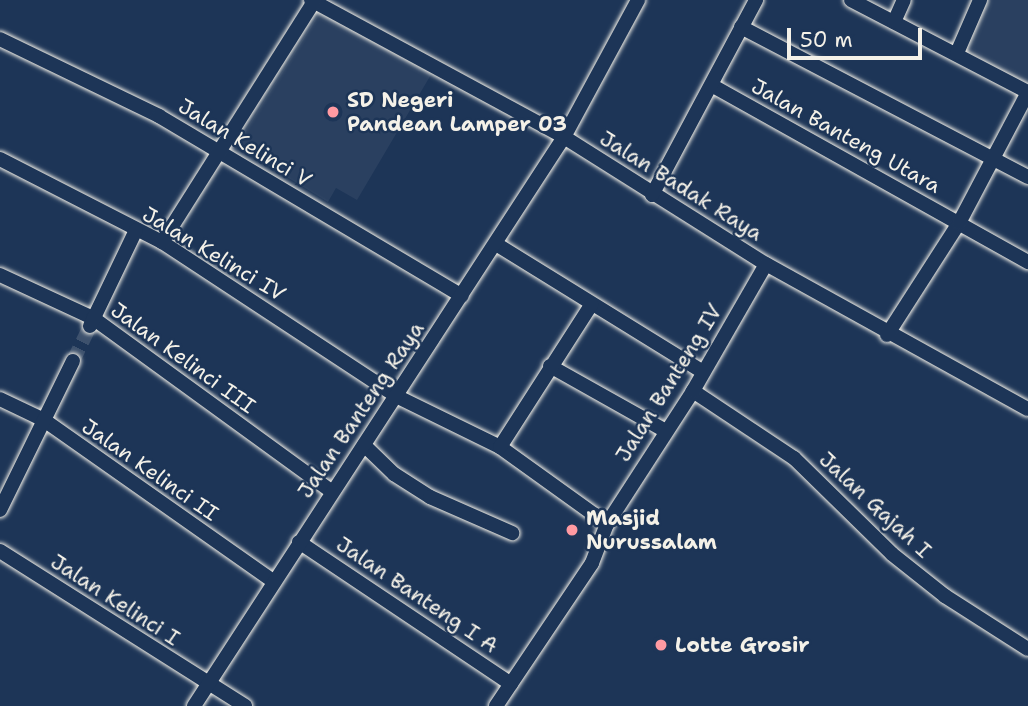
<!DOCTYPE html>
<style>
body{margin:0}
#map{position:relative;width:1028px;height:706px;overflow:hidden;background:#1d3557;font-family:"Shantell Sans",sans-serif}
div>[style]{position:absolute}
.built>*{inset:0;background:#2a4060}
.minor-tunnel>*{height:14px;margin-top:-7px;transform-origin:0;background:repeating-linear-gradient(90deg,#3d516d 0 14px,transparent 0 21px)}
.roads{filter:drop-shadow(0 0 2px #f4f1e8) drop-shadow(0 0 2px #f4f1e8)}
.minor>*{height:14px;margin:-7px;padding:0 7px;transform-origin:7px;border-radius:7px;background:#1d3557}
.dots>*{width:19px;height:19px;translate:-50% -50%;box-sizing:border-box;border:4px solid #1d3557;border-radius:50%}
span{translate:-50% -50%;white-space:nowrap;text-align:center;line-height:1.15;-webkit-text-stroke:5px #1d3557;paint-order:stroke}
.poi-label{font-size:21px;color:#f4f1e8;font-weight:700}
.left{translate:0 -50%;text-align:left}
.street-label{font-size:21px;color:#f4f1e8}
.scale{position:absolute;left:787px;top:28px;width:135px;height:32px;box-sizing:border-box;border:4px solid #f4f1e8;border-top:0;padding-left:9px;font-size:21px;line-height:24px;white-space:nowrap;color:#f4f1e8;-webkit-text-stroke:5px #1d3557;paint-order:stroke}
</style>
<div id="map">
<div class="built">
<i style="clip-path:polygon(985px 0,1028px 0,1028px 86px,965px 50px)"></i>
<i style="clip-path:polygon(321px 10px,432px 73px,357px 200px,336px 188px,328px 202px,236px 146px)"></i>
</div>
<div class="minor-tunnel">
<i style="left:73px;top:361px;width:39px;rotate:-64deg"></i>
</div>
<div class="roads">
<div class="minor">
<i style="left:311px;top:0;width:288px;rotate:28.4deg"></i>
<i style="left:564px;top:137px;width:239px;rotate:32.2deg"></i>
<i style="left:766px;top:264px;width:299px;rotate:29deg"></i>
<i style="left:851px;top:0;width:199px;rotate:27.5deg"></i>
<i style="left:894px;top:22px;width:24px;rotate:-66deg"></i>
<i style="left:741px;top:27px;width:324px;rotate:27.6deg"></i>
<i style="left:0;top:39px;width:177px;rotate:25.8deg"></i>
<i style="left:159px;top:116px;width:352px;rotate:30.7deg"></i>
<i style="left:957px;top:53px;width:58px;rotate:-66.5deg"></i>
<i style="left:713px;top:86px;width:361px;rotate:29.2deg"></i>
<i style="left:0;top:159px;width:182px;rotate:27.1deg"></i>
<i style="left:162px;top:242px;width:282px;rotate:33.3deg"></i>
<i style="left:398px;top:397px;width:114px;rotate:26.1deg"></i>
<i style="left:500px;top:447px;width:132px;rotate:35.7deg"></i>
<i style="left:652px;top:195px;width:221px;rotate:-61.9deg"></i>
<i style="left:162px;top:242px;width:286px;rotate:-57.7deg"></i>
<i style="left:496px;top:244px;width:243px;rotate:31.7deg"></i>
<i style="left:0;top:275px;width:102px;rotate:24.8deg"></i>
<i style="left:93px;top:318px;width:294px;rotate:36deg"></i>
<i style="left:90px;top:326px;width:106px;rotate:-64.4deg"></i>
<i style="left:887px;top:335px;width:133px;rotate:-57.3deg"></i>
<i style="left:959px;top:223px;width:148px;rotate:-62.2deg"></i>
<i style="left:550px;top:366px;width:133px;rotate:29.3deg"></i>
<i style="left:693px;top:391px;width:121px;rotate:33.6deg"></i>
<i style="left:794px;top:458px;width:137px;rotate:44.4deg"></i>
<i style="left:892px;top:554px;width:68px;rotate:38.4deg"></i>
<i style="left:945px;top:596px;width:98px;rotate:32.6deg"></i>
<i style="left:0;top:399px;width:49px;rotate:25.5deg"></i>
<i style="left:44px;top:420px;width:279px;rotate:35.1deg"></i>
<i style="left:364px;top:445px;width:42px;rotate:44deg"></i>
<i style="left:394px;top:474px;width:43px;rotate:32.6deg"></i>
<i style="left:430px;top:497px;width:90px;rotate:23.7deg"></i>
<i style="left:500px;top:447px;width:169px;rotate:-57.3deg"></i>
<i style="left:0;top:510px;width:166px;rotate:-63.9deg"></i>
<i style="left:299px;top:542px;width:255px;rotate:33.8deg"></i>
<i style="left:0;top:551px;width:290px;rotate:32.3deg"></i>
<i style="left:194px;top:706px;width:679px;rotate:-56.97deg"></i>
<i style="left:564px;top:137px;width:156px;rotate:-61.6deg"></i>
<i style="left:496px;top:706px;width:172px;rotate:-56.1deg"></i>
<i style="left:592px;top:563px;width:42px;rotate:-69deg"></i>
<i style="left:607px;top:524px;width:158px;rotate:-57.1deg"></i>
<i style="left:693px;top:391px;width:146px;rotate:-60.1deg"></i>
</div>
</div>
<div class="dots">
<i style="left:333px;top:112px;background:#ff9aa2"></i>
<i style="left:572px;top:530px;background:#ff9aa2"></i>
<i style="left:661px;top:645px;background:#ff9aa2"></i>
</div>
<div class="poi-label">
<span class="left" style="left:347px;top:112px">SD Negeri<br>Pandean Lamper 03</span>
<span class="left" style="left:586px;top:530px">Masjid<br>Nurussalam</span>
<span class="left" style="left:675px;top:645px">Lotte Grosir</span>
</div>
<div class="street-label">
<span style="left:846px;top:136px;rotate:29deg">Jalan Banteng Utara</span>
<span style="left:245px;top:143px;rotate:31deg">Jalan Kelinci V</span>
<span style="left:681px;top:186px;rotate:32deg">Jalan Badak Raya</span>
<span style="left:214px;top:254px;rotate:31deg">Jalan Kelinci IV</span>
<span style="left:183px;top:358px;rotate:36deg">Jalan Kelinci III</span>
<span style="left:669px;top:383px;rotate:-58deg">Jalan Banteng IV</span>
<span style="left:361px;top:410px;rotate:-56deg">Jalan Banteng Raya</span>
<span style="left:150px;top:470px;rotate:35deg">Jalan Kelinci II</span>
<span style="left:875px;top:505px;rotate:43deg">Jalan Gajah I</span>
<span style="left:417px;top:595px;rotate:34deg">Jalan Banteng I A</span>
<span style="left:115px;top:600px;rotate:33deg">Jalan Kelinci I</span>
</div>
<div class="scale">50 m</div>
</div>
